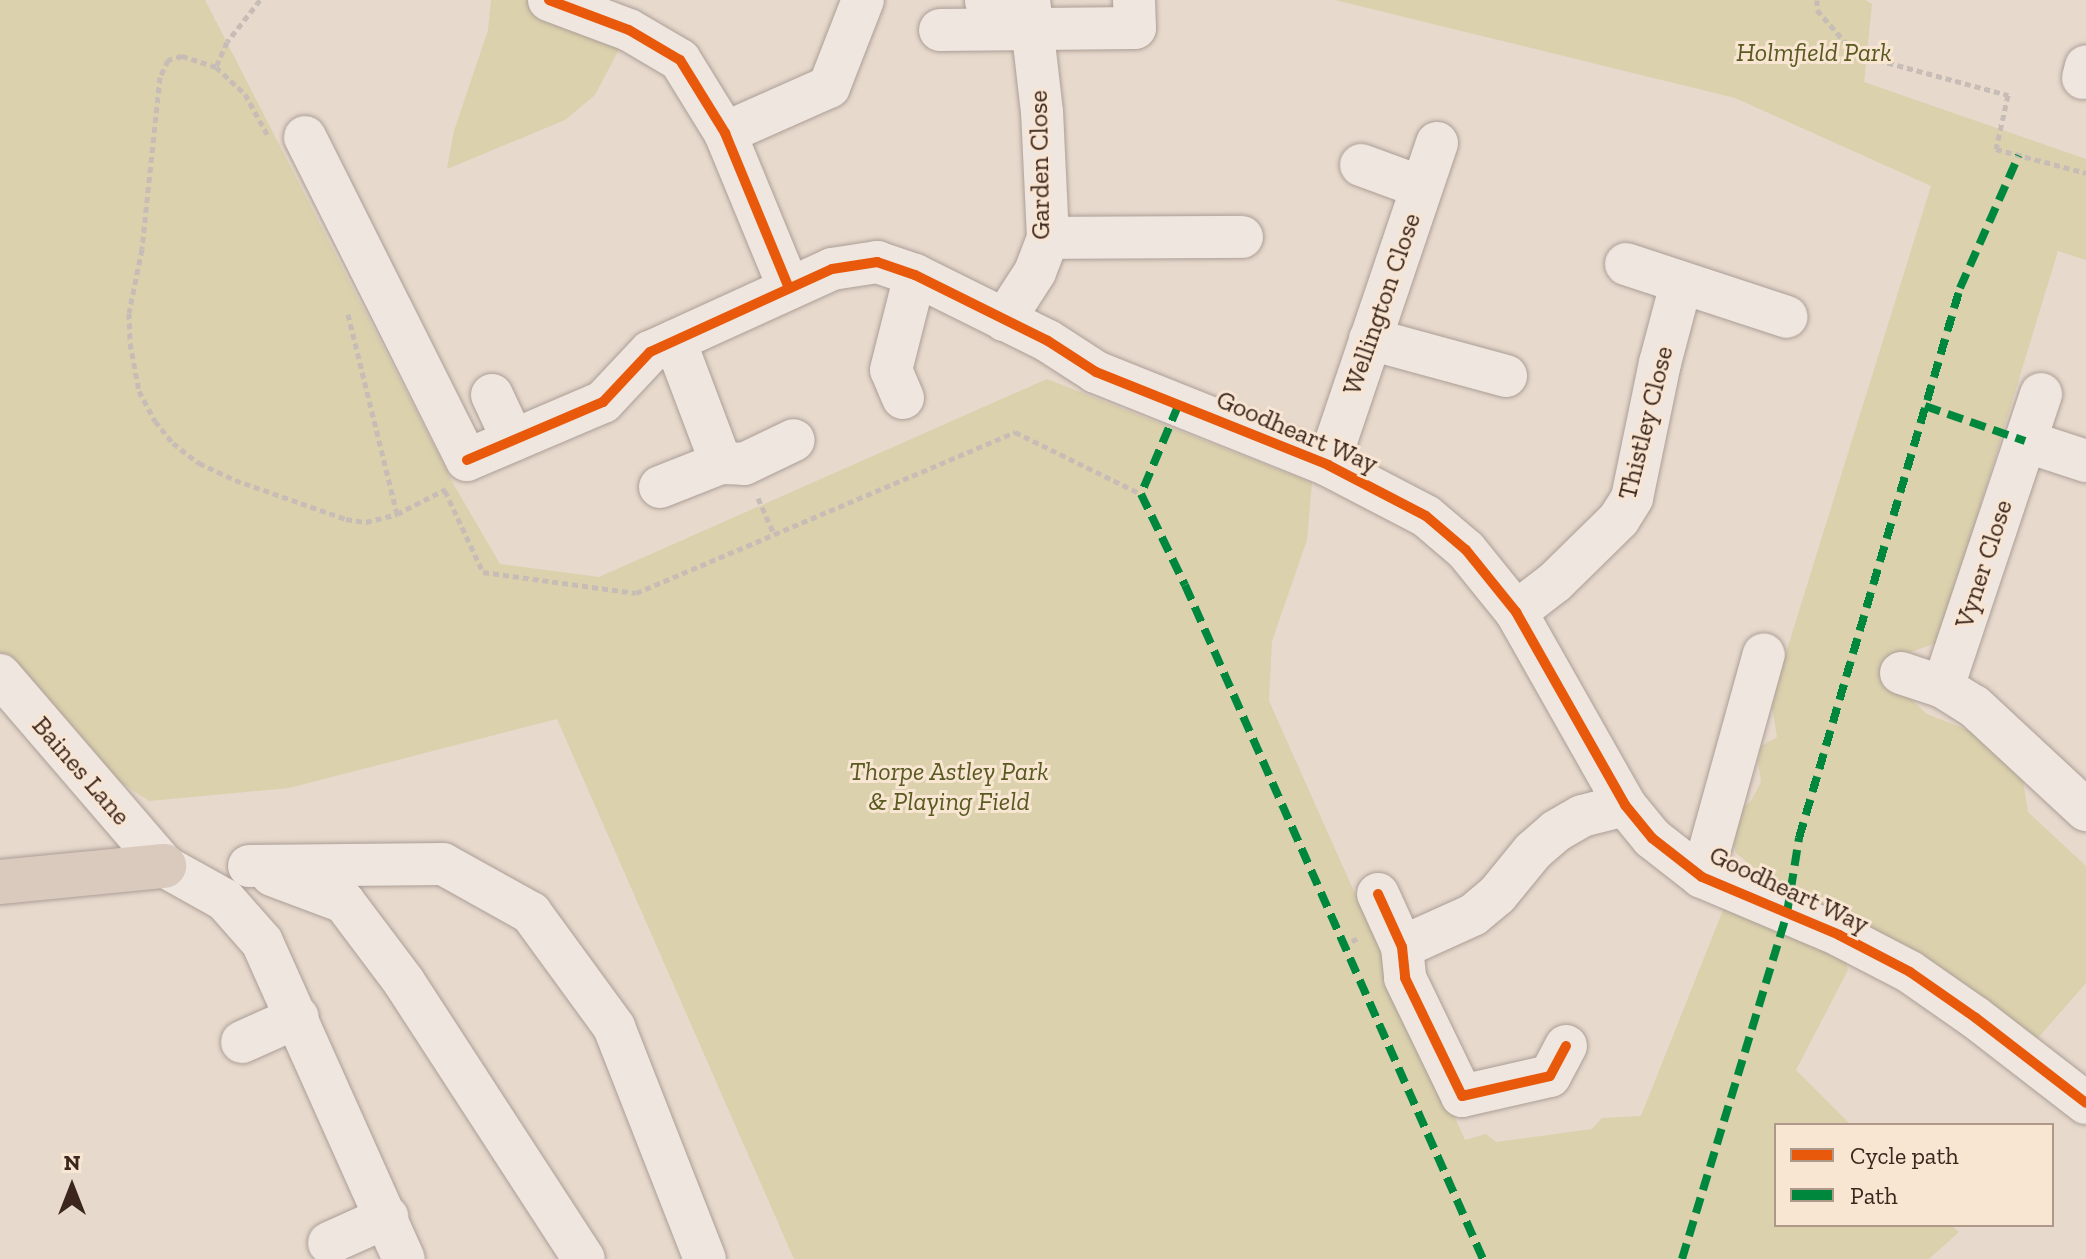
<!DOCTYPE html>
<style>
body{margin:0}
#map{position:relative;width:2086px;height:1259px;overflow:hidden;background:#e7d9cc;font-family:"Zilla Slab",serif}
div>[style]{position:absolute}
.green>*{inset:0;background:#dbd1ad}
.path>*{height:5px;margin-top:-2.5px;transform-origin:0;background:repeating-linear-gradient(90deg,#c7bdb6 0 6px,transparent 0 10px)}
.roads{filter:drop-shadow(0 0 2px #ac9e96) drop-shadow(0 0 2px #ac9e96)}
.minor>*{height:42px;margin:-21px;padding:0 21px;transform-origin:21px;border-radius:21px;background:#eee6df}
.highway>*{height:44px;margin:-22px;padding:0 22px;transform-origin:22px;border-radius:22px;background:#dac9bd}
.quiet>*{height:8px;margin-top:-4px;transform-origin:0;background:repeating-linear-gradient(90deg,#00873e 0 16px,transparent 0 24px)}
.cycleway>*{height:10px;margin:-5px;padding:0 5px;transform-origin:5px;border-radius:5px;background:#e8590c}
span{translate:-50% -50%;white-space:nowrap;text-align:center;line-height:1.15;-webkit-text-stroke:6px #f8e5d2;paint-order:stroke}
.park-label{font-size:26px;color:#585a21;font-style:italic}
.street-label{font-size:26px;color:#3c251c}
.legend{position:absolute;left:1774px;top:1123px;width:280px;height:104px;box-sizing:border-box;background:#f8e5d2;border:2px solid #ad9889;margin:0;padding:10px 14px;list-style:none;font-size:24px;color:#3c251c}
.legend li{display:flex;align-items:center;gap:16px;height:40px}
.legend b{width:40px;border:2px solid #ad9889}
.north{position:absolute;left:32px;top:1147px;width:80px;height:80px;-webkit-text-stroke:6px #f8e5d2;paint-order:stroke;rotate:0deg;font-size:22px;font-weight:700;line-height:32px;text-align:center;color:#3c251c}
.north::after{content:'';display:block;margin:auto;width:28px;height:36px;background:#3c251c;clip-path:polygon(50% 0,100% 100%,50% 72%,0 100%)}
</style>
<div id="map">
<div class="green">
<i style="clip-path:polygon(0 0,205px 0,454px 485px,500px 564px,599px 577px,1047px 379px,1312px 483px,1307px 540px,1272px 641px,1269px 701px,1465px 1140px,1486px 1134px,1496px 1142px,1592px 1129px,1602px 1118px,1641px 1116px,1731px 890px,1775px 907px,1774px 876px,1753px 867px,1736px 853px,1730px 830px,1737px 812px,1751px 801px,1761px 782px,1758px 763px,1761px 746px,1777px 737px,1771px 701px,1931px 186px,1735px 98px,1335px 0,1865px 0,1872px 4px,1864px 82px,2086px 159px,2086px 260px,2058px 251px,1943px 628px,1937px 643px,1908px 653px,1900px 690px,1927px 714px,1983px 736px,2021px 768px,2028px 812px,2086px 866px,2086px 983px,2024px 1054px,1839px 937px,1848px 970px,1796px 1070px,1851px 1125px,1776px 1125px,1776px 1225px,1951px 1225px,1959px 1232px,1929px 1259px,794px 1259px,557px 719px,289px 788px,149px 801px,46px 733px,0 675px)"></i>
<i style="clip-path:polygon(491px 0,549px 0,629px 30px,595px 95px,565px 120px,447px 169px,454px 131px,488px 30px)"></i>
</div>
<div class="path">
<i style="left:260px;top:0;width:53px;rotate:128.2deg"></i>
<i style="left:227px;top:42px;width:27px;rotate:114deg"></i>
<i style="left:216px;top:67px;width:36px;rotate:-162deg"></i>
<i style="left:182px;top:56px;width:15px;rotate:164deg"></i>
<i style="left:168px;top:60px;width:19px;rotate:115deg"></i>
<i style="left:160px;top:77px;width:173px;rotate:96deg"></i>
<i style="left:142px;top:249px;width:65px;rotate:101.5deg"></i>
<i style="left:129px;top:313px;width:30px;rotate:88deg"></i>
<i style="left:130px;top:343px;width:49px;rotate:79.4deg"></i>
<i style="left:139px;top:391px;width:34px;rotate:62deg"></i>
<i style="left:155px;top:421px;width:28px;rotate:51deg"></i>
<i style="left:173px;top:443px;width:33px;rotate:38deg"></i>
<i style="left:199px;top:463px;width:40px;rotate:25deg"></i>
<i style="left:235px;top:480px;width:118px;rotate:19.4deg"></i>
<i style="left:346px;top:519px;width:20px;rotate:9deg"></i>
<i style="left:366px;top:522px;width:32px;rotate:-14deg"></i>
<i style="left:397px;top:514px;width:206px;rotate:-103.8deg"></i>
<i style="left:1817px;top:0;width:10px;rotate:90deg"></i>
<i style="left:1817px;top:10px;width:44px;rotate:48.7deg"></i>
<i style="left:1846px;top:43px;width:36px;rotate:28deg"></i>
<i style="left:1878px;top:60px;width:135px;rotate:15.1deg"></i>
<i style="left:2008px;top:95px;width:55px;rotate:102.5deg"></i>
<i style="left:1996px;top:149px;width:93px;rotate:14.9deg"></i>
<i style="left:216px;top:67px;width:40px;rotate:43deg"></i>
<i style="left:245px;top:94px;width:46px;rotate:61.2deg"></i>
<i style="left:445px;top:491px;width:89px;rotate:64.9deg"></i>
<i style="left:483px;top:572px;width:154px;rotate:7.8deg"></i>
<i style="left:636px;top:593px;width:412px;rotate:-23deg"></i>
<i style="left:1015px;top:432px;width:140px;rotate:26.2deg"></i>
<i style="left:758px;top:498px;width:39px;rotate:66deg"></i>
<i style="left:397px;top:514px;width:55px;rotate:-27deg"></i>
<i style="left:1343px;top:946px;width:17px;rotate:-28deg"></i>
</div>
<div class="roads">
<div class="minor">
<i style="left:549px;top:0;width:85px;rotate:20.6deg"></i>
<i style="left:629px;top:30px;width:59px;rotate:30.5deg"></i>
<i style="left:680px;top:60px;width:86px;rotate:58.3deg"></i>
<i style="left:725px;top:133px;width:168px;rotate:67.6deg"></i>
<i style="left:986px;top:1px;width:43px;rotate:-1.3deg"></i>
<i style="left:940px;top:30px;width:195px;rotate:-0.6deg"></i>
<i style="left:1135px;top:28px;width:28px;rotate:-92deg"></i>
<i style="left:2083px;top:78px;width:12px;rotate:-76deg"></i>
<i style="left:725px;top:133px;width:114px;rotate:-23.9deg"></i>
<i style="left:829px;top:87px;width:93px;rotate:-68.7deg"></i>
<i style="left:305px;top:137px;width:361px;rotate:63.4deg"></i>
<i style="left:467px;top:460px;width:148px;rotate:-23.1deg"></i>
<i style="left:603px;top:402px;width:69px;rotate:-46.8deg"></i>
<i style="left:650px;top:352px;width:200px;rotate:-24.5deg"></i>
<i style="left:832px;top:269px;width:46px;rotate:-8.8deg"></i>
<i style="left:877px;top:262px;width:40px;rotate:18.9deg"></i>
<i style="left:915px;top:275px;width:148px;rotate:26.4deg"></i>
<i style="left:1048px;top:341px;width:57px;rotate:32.9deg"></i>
<i style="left:1096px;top:372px;width:250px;rotate:21.8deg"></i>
<i style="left:1328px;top:465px;width:110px;rotate:27.5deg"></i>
<i style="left:1426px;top:516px;width:52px;rotate:40.4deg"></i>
<i style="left:1466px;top:550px;width:80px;rotate:51.1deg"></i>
<i style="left:1516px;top:612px;width:222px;rotate:60.5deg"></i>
<i style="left:1625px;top:805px;width:43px;rotate:50.7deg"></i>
<i style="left:1652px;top:838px;width:63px;rotate:38deg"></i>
<i style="left:1702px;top:877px;width:149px;rotate:22.9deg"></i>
<i style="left:1839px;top:935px;width:80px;rotate:27.5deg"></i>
<i style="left:1910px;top:972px;width:80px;rotate:34.9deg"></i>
<i style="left:1976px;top:1018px;width:139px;rotate:37.7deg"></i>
<i style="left:1361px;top:165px;width:64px;rotate:20.1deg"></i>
<i style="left:1048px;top:238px;width:194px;rotate:-0.3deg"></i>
<i style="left:1626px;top:264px;width:169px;rotate:18.2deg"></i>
<i style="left:1004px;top:320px;width:57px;rotate:-57.1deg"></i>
<i style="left:1035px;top:272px;width:36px;rotate:-69deg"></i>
<i style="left:1048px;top:238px;width:126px;rotate:-92.7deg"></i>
<i style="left:1042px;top:112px;width:113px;rotate:-96.6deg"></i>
<i style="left:1370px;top:339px;width:141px;rotate:15.2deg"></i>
<i style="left:675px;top:341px;width:130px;rotate:69.3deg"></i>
<i style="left:492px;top:395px;width:50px;rotate:65deg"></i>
<i style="left:903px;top:398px;width:30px;rotate:-113deg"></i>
<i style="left:891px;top:370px;width:98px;rotate:-75.8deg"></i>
<i style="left:2025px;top:441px;width:64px;rotate:18.2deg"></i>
<i style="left:1328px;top:465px;width:340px;rotate:-71.3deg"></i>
<i style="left:660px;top:487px;width:66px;rotate:-21.5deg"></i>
<i style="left:721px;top:463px;width:23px;rotate:2deg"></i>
<i style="left:744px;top:464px;width:55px;rotate:-25.6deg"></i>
<i style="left:1516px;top:612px;width:49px;rotate:-37.6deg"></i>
<i style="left:1555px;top:582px;width:90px;rotate:-44.5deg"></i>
<i style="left:1619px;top:519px;width:25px;rotate:-58deg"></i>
<i style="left:1632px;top:498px;width:138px;rotate:-78.3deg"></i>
<i style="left:1660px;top:363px;width:82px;rotate:-75.1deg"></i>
<i style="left:1901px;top:673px;width:44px;rotate:18.4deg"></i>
<i style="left:1943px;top:687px;width:36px;rotate:32deg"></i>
<i style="left:1974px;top:706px;width:153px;rotate:42.9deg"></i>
<i style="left:0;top:675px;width:252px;rotate:49.3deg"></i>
<i style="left:164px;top:866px;width:70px;rotate:29.1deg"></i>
<i style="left:225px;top:900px;width:56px;rotate:48.6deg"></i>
<i style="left:262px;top:942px;width:347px;rotate:65.9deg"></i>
<i style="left:1943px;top:687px;width:309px;rotate:-71.5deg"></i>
<i style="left:249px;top:866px;width:194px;rotate:-0.6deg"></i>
<i style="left:443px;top:864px;width:101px;rotate:29.1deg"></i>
<i style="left:531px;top:913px;width:141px;rotate:53.9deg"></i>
<i style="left:614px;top:1027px;width:249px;rotate:68.6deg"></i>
<i style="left:272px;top:875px;width:77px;rotate:20.6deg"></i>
<i style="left:344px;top:902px;width:100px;rotate:53.1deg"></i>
<i style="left:404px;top:982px;width:330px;rotate:57deg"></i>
<i style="left:1702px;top:877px;width:231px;rotate:-74.5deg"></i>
<i style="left:1378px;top:894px;width:58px;rotate:65.6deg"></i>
<i style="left:1402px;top:947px;width:31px;rotate:84deg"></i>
<i style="left:1405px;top:978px;width:131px;rotate:64.2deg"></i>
<i style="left:1462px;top:1096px;width:90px;rotate:-12.8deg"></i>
<i style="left:1550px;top:1076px;width:34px;rotate:-62deg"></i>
<i style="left:1402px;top:947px;width:78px;rotate:-24.3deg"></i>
<i style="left:1473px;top:915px;width:31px;rotate:-40deg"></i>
<i style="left:1497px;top:895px;width:57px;rotate:-50.7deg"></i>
<i style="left:1533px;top:851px;width:30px;rotate:-41deg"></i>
<i style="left:1556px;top:831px;width:30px;rotate:-30deg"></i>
<i style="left:1582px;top:816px;width:44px;rotate:-14.3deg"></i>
<i style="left:242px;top:1042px;width:61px;rotate:-24.1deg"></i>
<i style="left:329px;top:1243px;width:64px;rotate:-24.1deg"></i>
</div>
<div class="highway">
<i style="left:0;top:882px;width:165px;rotate:-5.6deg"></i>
</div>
</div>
<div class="quiet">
<i style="left:1178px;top:406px;width:95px;rotate:112.8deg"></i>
<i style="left:1141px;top:494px;width:101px;rotate:64.2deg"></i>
<i style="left:1185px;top:585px;width:737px;rotate:66.15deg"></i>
<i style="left:1925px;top:406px;width:106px;rotate:19.3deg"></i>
<i style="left:1682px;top:1259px;width:362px;rotate:-73.1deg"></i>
<i style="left:1787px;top:913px;width:76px;rotate:-80.9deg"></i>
<i style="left:1799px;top:838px;width:573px;rotate:-73.68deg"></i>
<i style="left:1960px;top:288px;width:145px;rotate:-66.1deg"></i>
</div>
<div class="cycleway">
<i style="left:549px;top:0;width:85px;rotate:20.6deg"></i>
<i style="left:629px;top:30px;width:59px;rotate:30.5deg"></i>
<i style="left:680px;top:60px;width:86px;rotate:58.3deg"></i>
<i style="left:725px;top:133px;width:168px;rotate:67.6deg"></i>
<i style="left:467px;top:460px;width:148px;rotate:-23.1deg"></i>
<i style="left:603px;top:402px;width:69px;rotate:-46.8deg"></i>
<i style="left:650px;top:352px;width:200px;rotate:-24.5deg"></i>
<i style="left:832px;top:269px;width:46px;rotate:-8.8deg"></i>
<i style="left:877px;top:262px;width:40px;rotate:18.9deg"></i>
<i style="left:915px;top:275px;width:148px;rotate:26.4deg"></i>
<i style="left:1048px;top:341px;width:57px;rotate:32.9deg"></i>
<i style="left:1096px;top:372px;width:250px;rotate:21.8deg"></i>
<i style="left:1328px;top:465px;width:110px;rotate:27.5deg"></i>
<i style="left:1426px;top:516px;width:52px;rotate:40.4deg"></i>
<i style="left:1466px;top:550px;width:80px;rotate:51.1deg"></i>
<i style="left:1516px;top:612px;width:222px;rotate:60.5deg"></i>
<i style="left:1625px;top:805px;width:43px;rotate:50.7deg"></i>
<i style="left:1652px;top:838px;width:63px;rotate:38deg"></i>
<i style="left:1702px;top:877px;width:149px;rotate:22.9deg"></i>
<i style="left:1839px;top:935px;width:80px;rotate:27.5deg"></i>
<i style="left:1910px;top:972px;width:80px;rotate:34.9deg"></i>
<i style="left:1976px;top:1018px;width:139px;rotate:37.7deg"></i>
<i style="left:1378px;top:894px;width:58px;rotate:65.6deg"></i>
<i style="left:1402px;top:947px;width:31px;rotate:84deg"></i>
<i style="left:1405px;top:978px;width:131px;rotate:64.2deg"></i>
<i style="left:1462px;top:1096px;width:90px;rotate:-12.8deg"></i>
<i style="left:1550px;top:1076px;width:34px;rotate:-62deg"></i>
</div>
<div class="park-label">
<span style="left:1814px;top:53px">Holmfield Park</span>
<span style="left:949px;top:787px">Thorpe Astley Park<br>&amp; Playing Field</span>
</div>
<div class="street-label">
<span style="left:1040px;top:165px;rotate:-91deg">Garden Close</span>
<span style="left:1382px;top:304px;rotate:-71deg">Wellington Close</span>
<span style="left:1646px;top:423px;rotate:-76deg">Thistley Close</span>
<span style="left:1297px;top:432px;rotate:23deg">Goodheart Way</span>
<span style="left:1984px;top:564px;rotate:-72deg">Vyner Close</span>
<span style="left:81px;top:771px;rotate:49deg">Baines Lane</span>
<span style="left:1789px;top:890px;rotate:25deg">Goodheart Way</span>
</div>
<ul class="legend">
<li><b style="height:10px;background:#e8590c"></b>Cycle path</li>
<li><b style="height:10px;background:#00873e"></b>Path</li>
</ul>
<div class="north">N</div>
</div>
